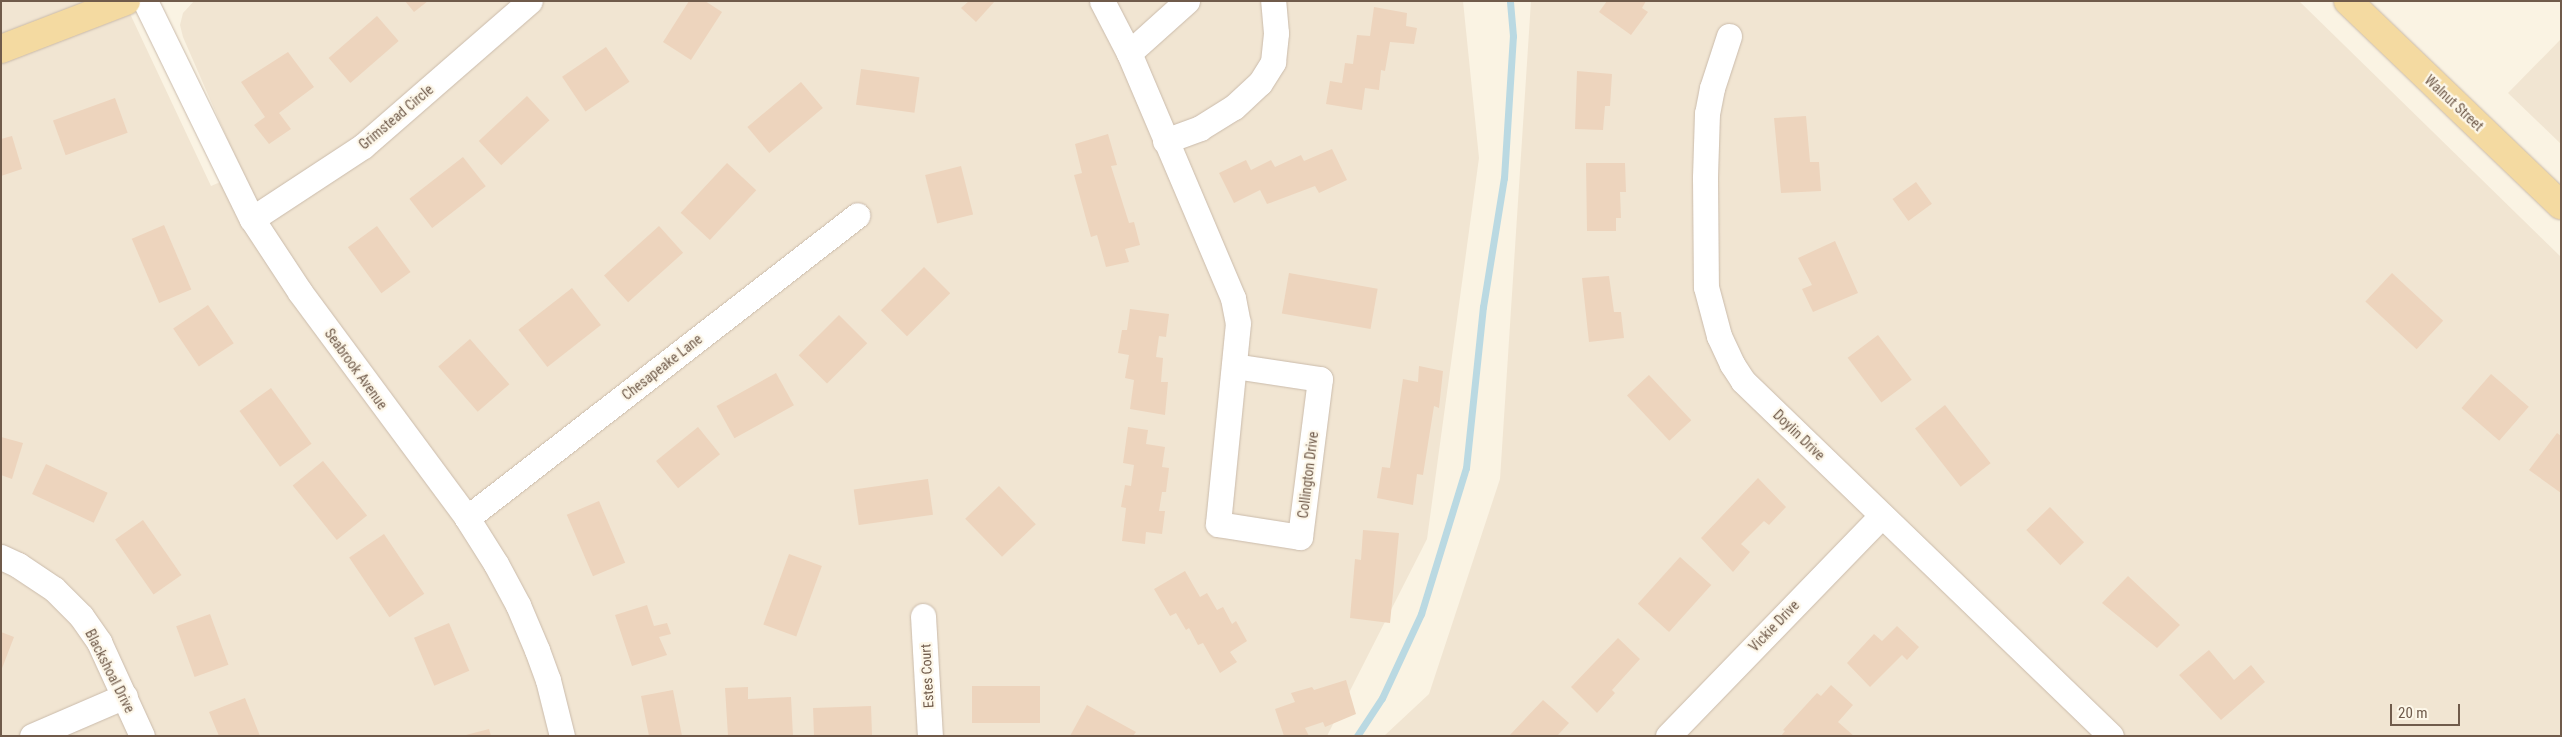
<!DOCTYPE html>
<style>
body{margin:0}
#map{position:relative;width:2562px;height:737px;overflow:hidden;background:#faf3e3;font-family:"Roboto Condensed",sans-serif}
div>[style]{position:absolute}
.residential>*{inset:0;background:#f1e5d2}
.stream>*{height:7px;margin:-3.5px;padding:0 3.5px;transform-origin:3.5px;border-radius:3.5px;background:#bad9e2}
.building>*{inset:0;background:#edd4bd;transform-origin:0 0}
.roads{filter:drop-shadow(0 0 1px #cabbab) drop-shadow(0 0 1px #cabbab)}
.minor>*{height:25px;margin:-12.5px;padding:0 12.5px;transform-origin:12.5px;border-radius:12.5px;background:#fff}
.major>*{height:28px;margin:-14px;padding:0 14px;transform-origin:14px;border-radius:14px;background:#f4daa1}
span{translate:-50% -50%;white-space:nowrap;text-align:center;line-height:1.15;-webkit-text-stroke:4.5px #fdf7e9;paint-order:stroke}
.street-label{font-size:14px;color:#705b4b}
.frame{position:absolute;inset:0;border:2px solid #705b4b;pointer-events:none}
.scale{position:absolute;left:2390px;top:704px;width:70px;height:22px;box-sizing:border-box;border:2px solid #705b4b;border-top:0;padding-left:6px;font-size:15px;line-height:18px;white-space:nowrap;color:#705b4b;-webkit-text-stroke:4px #fdf7e9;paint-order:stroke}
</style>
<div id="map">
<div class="residential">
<i style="clip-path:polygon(1px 1px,124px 1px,211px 186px,242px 173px,183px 37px,180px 25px,183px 13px,194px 1px,1463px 1px,1479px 158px,1427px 539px,1327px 736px,1px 736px)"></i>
<i style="clip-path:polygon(1531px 1px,2299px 1px,2561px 257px,2561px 736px,1384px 736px,1429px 694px,1500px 479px)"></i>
<i style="clip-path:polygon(2561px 39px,2561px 144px,2508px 93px)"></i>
</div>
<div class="stream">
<i style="left:1357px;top:736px;width:45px;rotate:-56.7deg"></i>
<i style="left:1382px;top:698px;width:93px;rotate:-65.1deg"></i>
<i style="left:1421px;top:614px;width:153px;rotate:-72.9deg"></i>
<i style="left:1466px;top:468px;width:162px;rotate:-84deg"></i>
<i style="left:1483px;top:307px;width:131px;rotate:-80.8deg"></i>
<i style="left:1504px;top:178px;width:142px;rotate:-86.4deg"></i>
<i style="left:1513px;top:36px;width:35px;rotate:-95deg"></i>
</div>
<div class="building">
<i style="clip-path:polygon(405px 1px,428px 1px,414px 12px)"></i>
<i style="clip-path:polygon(689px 1px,705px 1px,722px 12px,691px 60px,663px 42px)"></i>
<i style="clip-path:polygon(969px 1px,995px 1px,976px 22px,961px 8px)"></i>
<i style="clip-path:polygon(1607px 1px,1646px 1px,1642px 8px,1648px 12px,1631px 35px,1599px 12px)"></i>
<i style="clip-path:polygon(1374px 7px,1407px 13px,1406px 26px,1417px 28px,1414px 44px,1390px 42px,1385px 71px,1381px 70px,1379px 90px,1365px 88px,1362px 110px,1326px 104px,1330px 81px,1342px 83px,1345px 63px,1353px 64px,1357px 35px,1370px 36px)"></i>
<i style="left:377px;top:16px;width:33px;height:64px;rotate:49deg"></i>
<i style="left:606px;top:47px;width:42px;height:53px;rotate:56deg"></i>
<i style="clip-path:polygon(288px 52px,314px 87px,279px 113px,291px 129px,269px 144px,254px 125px,265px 117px,241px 82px)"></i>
<i style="left:861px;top:69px;width:59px;height:36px;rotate:8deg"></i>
<i style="clip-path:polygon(1577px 71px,1612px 74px,1610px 106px,1605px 106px,1603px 130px,1575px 129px)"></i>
<i style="left:801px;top:82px;width:34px;height:70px;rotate:50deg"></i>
<i style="left:527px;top:96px;width:33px;height:66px;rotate:47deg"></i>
<i style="left:115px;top:98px;width:37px;height:66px;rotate:70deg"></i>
<i style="clip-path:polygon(1806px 116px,1810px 162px,1819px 162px,1821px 191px,1781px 193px,1774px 118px)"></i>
<i style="clip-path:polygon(1108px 134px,1117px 165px,1111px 166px,1129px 223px,1134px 222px,1140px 245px,1125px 249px,1129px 262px,1106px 267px,1097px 235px,1091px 237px,1074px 175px,1082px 173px,1075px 144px)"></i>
<i style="clip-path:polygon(12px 136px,22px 169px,1px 176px,1px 139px)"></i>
<i style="clip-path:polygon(1332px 149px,1347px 180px,1319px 193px,1315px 186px,1267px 204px,1260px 190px,1234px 203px,1219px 173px,1246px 160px,1251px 170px,1271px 160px,1275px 167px,1301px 155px,1304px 161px)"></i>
<i style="left:463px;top:157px;width:37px;height:68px;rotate:52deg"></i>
<i style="left:727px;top:163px;width:40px;height:68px;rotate:43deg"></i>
<i style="clip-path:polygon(1586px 163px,1625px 163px,1626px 192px,1620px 192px,1621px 218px,1616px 218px,1616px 231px,1587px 231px)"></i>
<i style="left:961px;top:166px;width:50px;height:37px;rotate:76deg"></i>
<i style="left:1916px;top:182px;width:27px;height:29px;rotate:54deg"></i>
<i style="left:164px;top:225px;width:70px;height:35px;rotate:67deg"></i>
<i style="left:377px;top:226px;width:57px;height:36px;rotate:54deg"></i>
<i style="left:659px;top:226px;width:36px;height:74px;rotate:48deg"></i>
<i style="clip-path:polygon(1835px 241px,1858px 293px,1813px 312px,1802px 289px,1812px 285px,1798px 258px)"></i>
<i style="left:924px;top:267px;width:37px;height:61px;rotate:45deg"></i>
<i style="left:1289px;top:273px;width:90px;height:41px;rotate:10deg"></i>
<i style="left:2392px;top:273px;width:70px;height:39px;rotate:43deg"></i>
<i style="clip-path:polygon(1609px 276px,1614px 312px,1621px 312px,1624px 338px,1589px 342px,1582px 278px)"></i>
<i style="left:572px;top:288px;width:47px;height:68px;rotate:52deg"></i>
<i style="left:208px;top:305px;width:46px;height:42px;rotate:56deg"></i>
<i style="clip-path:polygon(1130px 309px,1169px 314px,1166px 337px,1159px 336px,1156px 357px,1163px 358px,1161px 382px,1168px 382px,1165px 415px,1130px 409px,1134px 380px,1125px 378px,1129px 355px,1118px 353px,1122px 330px,1127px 330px)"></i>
<i style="left:839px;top:315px;width:40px;height:57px;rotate:45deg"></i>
<i style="left:1878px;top:335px;width:56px;height:38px;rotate:53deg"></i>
<i style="left:470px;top:339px;width:60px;height:42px;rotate:49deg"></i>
<i style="clip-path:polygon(1419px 366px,1443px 371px,1439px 408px,1434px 406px,1423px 475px,1417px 474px,1413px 505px,1377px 498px,1382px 467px,1390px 468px,1403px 379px,1418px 382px)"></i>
<i style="left:776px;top:373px;width:37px;height:68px;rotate:61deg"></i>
<i style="left:2491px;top:374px;width:50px;height:45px;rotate:41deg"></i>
<i style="left:1649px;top:375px;width:62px;height:30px;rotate:47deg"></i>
<i style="left:271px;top:388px;width:69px;height:39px;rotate:54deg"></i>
<i style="left:1945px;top:405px;width:74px;height:38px;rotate:52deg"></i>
<i style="left:698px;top:427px;width:35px;height:54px;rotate:51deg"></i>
<i style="clip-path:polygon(1128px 427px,1148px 430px,1146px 444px,1165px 447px,1162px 467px,1169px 468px,1166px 492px,1162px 492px,1159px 511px,1165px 511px,1162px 534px,1146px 532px,1145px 544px,1122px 541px,1126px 508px,1121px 507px,1125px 485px,1131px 486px,1134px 465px,1123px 463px)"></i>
<i style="clip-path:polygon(2557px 433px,2561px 436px,2561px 493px,2529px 470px)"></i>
<i style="clip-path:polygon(1px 437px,23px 443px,12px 479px,1px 475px)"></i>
<i style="left:323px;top:461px;width:70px;height:39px;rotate:51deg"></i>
<i style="left:46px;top:464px;width:68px;height:33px;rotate:25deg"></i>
<i style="clip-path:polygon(1758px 478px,1786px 507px,1769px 525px,1764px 521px,1741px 544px,1750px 552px,1733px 572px,1701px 538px)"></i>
<i style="left:928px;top:479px;width:36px;height:75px;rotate:82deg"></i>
<i style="left:999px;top:486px;width:53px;height:47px;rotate:46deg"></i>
<i style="left:599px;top:501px;width:67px;height:35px;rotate:67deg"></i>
<i style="left:2050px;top:507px;width:49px;height:33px;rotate:46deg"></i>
<i style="left:143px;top:520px;width:67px;height:34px;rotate:55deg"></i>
<i style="clip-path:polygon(1363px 530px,1399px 533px,1390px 623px,1350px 618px,1355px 559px,1361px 560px)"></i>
<i style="left:384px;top:534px;width:72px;height:42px;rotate:56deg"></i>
<i style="left:789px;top:554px;width:35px;height:75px;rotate:20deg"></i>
<i style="left:1680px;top:557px;width:42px;height:63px;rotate:42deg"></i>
<i style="clip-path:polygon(1185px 571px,1200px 597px,1207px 593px,1217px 610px,1223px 607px,1232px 624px,1236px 621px,1247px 641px,1230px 652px,1237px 662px,1220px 673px,1203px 643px,1198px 645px,1189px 628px,1186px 630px,1176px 613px,1170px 616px,1154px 589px)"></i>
<i style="clip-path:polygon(2128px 576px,2180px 625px,2157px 648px,2102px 603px)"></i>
<i style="clip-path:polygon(647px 605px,654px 626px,667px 623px,671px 634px,659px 637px,667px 655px,632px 666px,615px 615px)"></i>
<i style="left:210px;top:614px;width:54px;height:36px;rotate:70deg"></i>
<i style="left:449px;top:623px;width:52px;height:38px;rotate:67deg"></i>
<i style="clip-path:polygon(1897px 626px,1919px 647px,1907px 660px,1902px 655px,1870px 687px,1847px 663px,1874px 634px,1882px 641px)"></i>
<i style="clip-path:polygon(1px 632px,14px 637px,1px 671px)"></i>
<i style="clip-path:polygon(1618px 638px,1640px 659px,1612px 690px,1615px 693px,1597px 713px,1571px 687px)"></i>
<i style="clip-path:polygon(2209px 650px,2234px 680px,2251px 665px,2265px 682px,2221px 720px,2179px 675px)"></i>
<i style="clip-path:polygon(1346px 680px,1356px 714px,1325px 727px,1323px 722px,1305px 728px,1309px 736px,1284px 736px,1275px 709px,1295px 702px,1291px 693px,1312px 687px,1314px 690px)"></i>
<i style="clip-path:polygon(1831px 685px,1853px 705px,1838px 722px,1854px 736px,1781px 736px,1785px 731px,1783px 730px,1817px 693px,1821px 696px)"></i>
<i style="left:972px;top:686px;width:68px;height:37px"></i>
<i style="clip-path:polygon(748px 687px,748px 699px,791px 697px,793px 736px,728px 736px,725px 688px)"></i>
<i style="clip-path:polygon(673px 690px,682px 736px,649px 736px,641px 696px)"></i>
<i style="clip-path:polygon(245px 698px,260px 736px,219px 736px,209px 712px)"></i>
<i style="clip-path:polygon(1543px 700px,1569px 723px,1557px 736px,1509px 736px)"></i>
<i style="clip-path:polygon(1087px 705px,1136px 732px,1133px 736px,1070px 736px)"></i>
<i style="left:871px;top:706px;width:30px;height:58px;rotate:88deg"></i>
<i style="clip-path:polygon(489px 729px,491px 736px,466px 736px,466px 735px)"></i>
</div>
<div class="roads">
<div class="minor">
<i style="left:145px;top:1px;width:243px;rotate:63.9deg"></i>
<i style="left:252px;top:219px;width:87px;rotate:56.7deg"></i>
<i style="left:300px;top:292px;width:281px;rotate:53.5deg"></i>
<i style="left:467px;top:518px;width:54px;rotate:57.8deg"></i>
<i style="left:496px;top:564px;width:47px;rotate:61.8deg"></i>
<i style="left:518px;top:605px;width:49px;rotate:67.1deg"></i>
<i style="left:537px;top:650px;width:32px;rotate:70deg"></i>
<i style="left:548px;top:680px;width:58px;rotate:76deg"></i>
<i style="left:1102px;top:1px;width:59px;rotate:62.6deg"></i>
<i style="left:1129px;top:53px;width:266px;rotate:67deg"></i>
<i style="left:1233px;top:298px;width:25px;rotate:79deg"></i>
<i style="left:1238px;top:323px;width:202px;rotate:95.7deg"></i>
<i style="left:1218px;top:524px;width:83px;rotate:9deg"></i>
<i style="left:1300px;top:537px;width:159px;rotate:-82.8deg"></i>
<i style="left:1320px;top:379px;width:87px;rotate:-171.4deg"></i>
<i style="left:1729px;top:36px;width:55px;rotate:108.1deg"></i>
<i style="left:1712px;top:88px;width:25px;rotate:101deg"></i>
<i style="left:1707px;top:113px;width:65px;rotate:91.8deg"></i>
<i style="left:1705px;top:178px;width:109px;rotate:89.5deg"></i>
<i style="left:1706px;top:287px;width:51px;rotate:75.1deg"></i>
<i style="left:1719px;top:336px;width:31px;rotate:65deg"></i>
<i style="left:1732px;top:364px;width:20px;rotate:57deg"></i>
<i style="left:1743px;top:381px;width:511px;rotate:43.97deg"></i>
<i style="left:1129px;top:53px;width:78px;rotate:-41.9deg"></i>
<i style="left:1165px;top:141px;width:37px;rotate:-20deg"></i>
<i style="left:1200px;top:128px;width:40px;rotate:-32deg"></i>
<i style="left:1234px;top:107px;width:35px;rotate:-43deg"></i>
<i style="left:1260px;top:83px;width:25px;rotate:-58deg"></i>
<i style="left:1273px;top:62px;width:29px;rotate:-84deg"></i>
<i style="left:1276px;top:33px;width:32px;rotate:-95deg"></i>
<i style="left:252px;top:219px;width:133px;rotate:-33.3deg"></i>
<i style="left:363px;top:146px;width:221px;rotate:-41deg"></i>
<i style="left:467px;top:518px;width:494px;rotate:-37.8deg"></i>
<i style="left:1px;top:557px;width:19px;rotate:25deg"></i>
<i style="left:18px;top:565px;width:43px;rotate:33.7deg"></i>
<i style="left:54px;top:589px;width:38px;rotate:45deg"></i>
<i style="left:81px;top:616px;width:32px;rotate:55deg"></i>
<i style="left:99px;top:642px;width:103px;rotate:65.4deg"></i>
<i style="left:923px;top:616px;width:120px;rotate:86.7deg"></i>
<i style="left:32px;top:736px;width:101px;rotate:-23.3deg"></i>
<i style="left:1668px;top:736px;width:306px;rotate:-45.9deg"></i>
</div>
<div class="major">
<i style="left:2348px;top:1px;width:295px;rotate:43.8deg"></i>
<i style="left:1px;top:49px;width:134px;rotate:-21deg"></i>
</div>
</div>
<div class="street-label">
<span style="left:2454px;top:103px;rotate:43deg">Walnut Street</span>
<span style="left:396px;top:117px;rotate:-40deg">Grimstead Circle</span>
<span style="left:662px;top:367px;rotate:-38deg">Chesapeake Lane</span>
<span style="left:356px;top:369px;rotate:54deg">Seabrook Avenue</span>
<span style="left:1799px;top:435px;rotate:44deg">Doylin Drive</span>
<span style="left:1308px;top:475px;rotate:-83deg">Collington Drive</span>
<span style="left:1774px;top:626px;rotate:-46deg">Vickie Drive</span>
<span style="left:110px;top:671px;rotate:63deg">Blackshoal Drive</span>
<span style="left:927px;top:676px;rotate:-93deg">Estes Court</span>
</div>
<div class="frame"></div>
<div class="scale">20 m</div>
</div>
